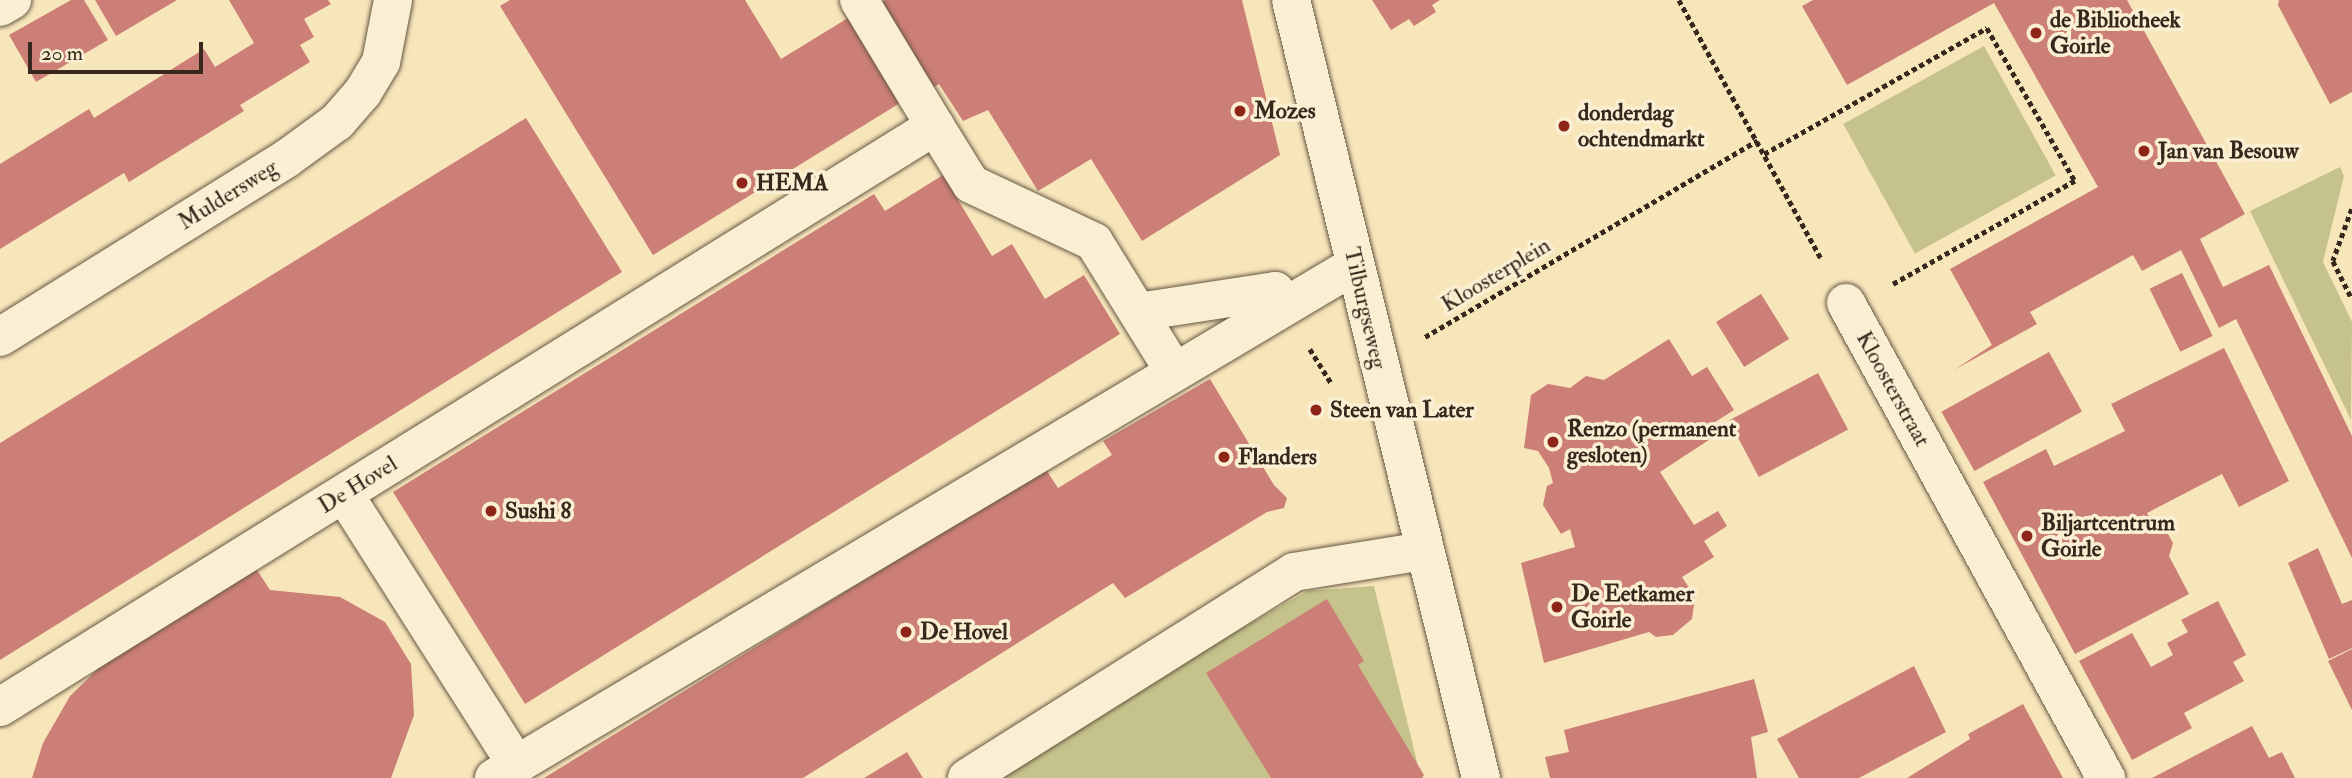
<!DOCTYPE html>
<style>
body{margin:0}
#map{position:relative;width:2352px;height:778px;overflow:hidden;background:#f8e6bb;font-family:"IM FELL Double Pica",serif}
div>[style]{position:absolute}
.green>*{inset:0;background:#c5c38b;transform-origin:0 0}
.building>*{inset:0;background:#cc7f76;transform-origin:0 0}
.path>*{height:4.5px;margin-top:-2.25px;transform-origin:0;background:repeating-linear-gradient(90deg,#36281c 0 5px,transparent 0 8.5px)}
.roads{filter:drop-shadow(0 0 2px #665844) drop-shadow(0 0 2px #665844)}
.minor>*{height:38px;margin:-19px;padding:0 19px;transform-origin:19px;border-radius:19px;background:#faefd3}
.dots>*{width:19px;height:19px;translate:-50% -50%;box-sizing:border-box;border:4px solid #faefd3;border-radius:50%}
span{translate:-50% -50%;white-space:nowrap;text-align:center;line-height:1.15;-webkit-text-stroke:7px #faefd3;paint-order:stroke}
.poi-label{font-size:23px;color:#36281c;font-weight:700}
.left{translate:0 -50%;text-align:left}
.street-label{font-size:23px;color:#36281c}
.scale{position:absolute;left:28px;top:42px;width:175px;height:32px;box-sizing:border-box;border:4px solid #36281c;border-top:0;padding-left:9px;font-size:21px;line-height:24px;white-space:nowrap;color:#36281c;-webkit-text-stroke:5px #faefd3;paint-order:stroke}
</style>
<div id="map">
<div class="green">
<i style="left:1984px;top:46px;width:148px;height:161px;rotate:61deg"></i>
<i style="clip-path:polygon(2340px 167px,2344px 176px,2323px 262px,2352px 322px,2351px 420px,2250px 211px)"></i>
<i style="clip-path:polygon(1374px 586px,1421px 778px,1005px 778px,1009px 759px,1308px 591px)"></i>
</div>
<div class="building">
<i style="clip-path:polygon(71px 0,84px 0,108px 40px,36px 82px,9px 35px)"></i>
<i style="clip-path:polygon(95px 0,177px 0,116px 36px)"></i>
<i style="clip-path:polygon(229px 0,328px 0,331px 4px,304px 19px,314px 37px,300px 45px,310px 62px,240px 105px,244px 111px,129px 182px,124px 173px,0 249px,0 164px,89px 109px,94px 118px,204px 49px,215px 67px,254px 43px)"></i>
<i style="clip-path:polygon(510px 0,745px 0,781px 59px,861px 10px,913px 95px,653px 255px,500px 6px)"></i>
<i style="clip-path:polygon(885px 0,1242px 0,1280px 155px,1142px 241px,1091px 159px,1038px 191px,988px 110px,963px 121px,939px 84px,921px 95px,868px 11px)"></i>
<i style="clip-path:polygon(1372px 0,1440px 0,1432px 5px,1436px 12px,1414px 26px,1409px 19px,1391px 30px)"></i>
<i style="clip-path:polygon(1813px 0,2127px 0,2245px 214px,2200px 239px,2223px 287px,2269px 265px,2352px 436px,2352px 558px,2236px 319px,2219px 328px,2181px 250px,2142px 271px,2133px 255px,2030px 312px,2037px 324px,1954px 370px,1992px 345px,1950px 269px,2098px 187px,1994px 3px,1847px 85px,1802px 6px)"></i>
<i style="clip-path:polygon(2279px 0,2352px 0,2352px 92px,2330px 104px,2278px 5px)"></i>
<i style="clip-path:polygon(526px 118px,622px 272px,0 660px,0 443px)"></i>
<i style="clip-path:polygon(943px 175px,992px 256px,1012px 244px,1045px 299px,1084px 275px,1120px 334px,525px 704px,393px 492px,874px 194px,885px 211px)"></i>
<i style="left:2182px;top:273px;width:70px;height:36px;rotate:64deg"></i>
<i style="left:1761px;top:294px;width:53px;height:53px;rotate:58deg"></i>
<i style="clip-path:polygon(1669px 339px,1692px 376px,1707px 367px,1734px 410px,1712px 424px,1718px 434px,1660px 472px,1694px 525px,1718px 511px,1727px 526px,1704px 541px,1714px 557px,1682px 577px,1695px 597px,1692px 619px,1673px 635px,1656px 637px,1649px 632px,1544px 663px,1521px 563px,1575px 547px,1570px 529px,1561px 534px,1543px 505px,1547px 486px,1553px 483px,1549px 468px,1538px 451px,1524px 448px,1531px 395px,1548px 384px,1570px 388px,1586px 376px,1604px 380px)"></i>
<i style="clip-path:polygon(2224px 348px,2289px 481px,2239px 507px,2222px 474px,2147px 513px,2151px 520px,2161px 521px,2173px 543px,2169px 556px,2189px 594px,2075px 654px,1983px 482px,2046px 449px,2054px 466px,2125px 431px,2111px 404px)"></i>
<i style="left:2049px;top:352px;width:68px;height:123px;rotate:61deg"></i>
<i style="left:1818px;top:373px;width:64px;height:101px;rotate:62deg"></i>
<i style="clip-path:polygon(1210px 379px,1274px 485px,1287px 498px,1284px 508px,1267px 512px,1125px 598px,1113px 583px,803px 778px,544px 778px,1045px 468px,1058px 488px,1112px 455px,1103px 441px)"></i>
<i style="clip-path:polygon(2318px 548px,2342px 604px,2352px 600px,2352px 648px,2329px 659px,2288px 563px)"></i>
<i style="clip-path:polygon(257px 570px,270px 590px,340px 597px,385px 622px,411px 664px,414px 715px,391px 778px,32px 778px,43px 743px,70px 696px,105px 662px)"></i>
<i style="clip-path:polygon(1327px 599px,1364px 661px,1358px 665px,1424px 775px,1422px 778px,1271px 778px,1206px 673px)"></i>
<i style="clip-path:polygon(2218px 601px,2246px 655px,2233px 662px,2244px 681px,2184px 713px,2192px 728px,2132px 760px,2079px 661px,2132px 633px,2151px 667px,2173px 655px,2167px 643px,2188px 632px,2181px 620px)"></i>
<i style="clip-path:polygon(2352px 649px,2352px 710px,2328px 661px)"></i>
<i style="clip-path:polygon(1914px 666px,1946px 732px,1859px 778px,1799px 778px,1777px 739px)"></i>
<i style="clip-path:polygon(1754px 679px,1768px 732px,1751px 737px,1757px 778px,1550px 778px,1545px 757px,1569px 752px,1564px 730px)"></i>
<i style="clip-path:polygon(2023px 704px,2063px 778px,1907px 778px,1970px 739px,1968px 734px)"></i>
<i style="clip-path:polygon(2252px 726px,2269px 758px,2282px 752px,2295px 778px,2152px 778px)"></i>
<i style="clip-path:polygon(907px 752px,923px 778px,864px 778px)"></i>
</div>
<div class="path">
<i style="left:1679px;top:0;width:297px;rotate:61.2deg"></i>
<i style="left:1764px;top:154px;width:256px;rotate:-29.5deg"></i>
<i style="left:1987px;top:28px;width:177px;rotate:60.1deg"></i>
<i style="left:2075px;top:181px;width:210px;rotate:150.4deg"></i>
<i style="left:2352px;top:209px;width:55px;rotate:110.1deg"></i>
<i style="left:2333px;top:261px;width:42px;rotate:63.4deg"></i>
<i style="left:1425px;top:337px;width:386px;rotate:-30.6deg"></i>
<i style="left:1310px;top:349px;width:40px;rotate:58deg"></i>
</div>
<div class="roads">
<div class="minor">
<i style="left:859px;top:0;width:147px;rotate:58.9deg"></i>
<i style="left:1291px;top:0;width:801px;rotate:76.28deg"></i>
<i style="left:0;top:7px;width:14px;rotate:-30deg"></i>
<i style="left:1846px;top:303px;width:542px;rotate:61.31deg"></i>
<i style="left:1138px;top:312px;width:139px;rotate:-8.7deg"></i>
<i style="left:1275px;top:291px;width:17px;rotate:59deg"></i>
<i style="left:0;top:337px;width:337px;rotate:-31.9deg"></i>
<i style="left:286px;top:159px;width:63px;rotate:-36deg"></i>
<i style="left:337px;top:122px;width:40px;rotate:-49deg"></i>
<i style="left:363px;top:92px;width:35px;rotate:-59deg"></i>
<i style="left:381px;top:62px;width:63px;rotate:-79deg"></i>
<i style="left:344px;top:494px;width:320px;rotate:57.5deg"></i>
<i style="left:0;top:707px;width:1101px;rotate:-31.86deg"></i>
<i style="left:935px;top:126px;width:68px;rotate:58.2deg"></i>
<i style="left:971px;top:184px;width:136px;rotate:25.2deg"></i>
<i style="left:1094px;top:242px;width:152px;rotate:58.2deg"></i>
<i style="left:494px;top:778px;width:1002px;rotate:-30.79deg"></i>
<i style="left:967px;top:778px;width:386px;rotate:-32.2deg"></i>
<i style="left:1294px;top:572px;width:131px;rotate:-9.2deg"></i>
</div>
</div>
<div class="dots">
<i style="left:2036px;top:33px;background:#8f2418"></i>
<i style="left:1240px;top:111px;background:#8f2418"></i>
<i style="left:1564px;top:126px;background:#8f2418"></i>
<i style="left:2144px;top:151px;background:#8f2418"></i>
<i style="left:742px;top:183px;background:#8f2418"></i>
<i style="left:1316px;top:410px;background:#8f2418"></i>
<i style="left:1553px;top:442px;background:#8f2418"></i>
<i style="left:1224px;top:457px;background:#8f2418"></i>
<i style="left:491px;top:511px;background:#8f2418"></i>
<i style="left:2027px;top:536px;background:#8f2418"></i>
<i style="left:1557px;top:607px;background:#8f2418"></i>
<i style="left:906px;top:632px;background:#8f2418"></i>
</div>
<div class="poi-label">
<span class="left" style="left:2050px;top:33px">de Bibliotheek<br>Goirle</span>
<span class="left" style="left:1254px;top:111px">Mozes</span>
<span class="left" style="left:1578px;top:126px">donderdag<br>ochtendmarkt</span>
<span class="left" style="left:2158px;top:151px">Jan van Besouw</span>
<span class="left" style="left:756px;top:183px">HEMA</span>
<span class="left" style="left:1330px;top:410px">Steen van Later</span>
<span class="left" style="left:1567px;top:442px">Renzo (permanent<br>gesloten)</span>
<span class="left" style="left:1238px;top:457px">Flanders</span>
<span class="left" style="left:505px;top:511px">Sushi 8</span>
<span class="left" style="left:2041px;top:536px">Biljartcentrum<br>Goirle</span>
<span class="left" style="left:1571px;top:607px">De Eetkamer<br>Goirle</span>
<span class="left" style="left:920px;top:632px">De Hovel</span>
</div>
<div class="street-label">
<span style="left:228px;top:195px;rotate:-32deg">Muldersweg</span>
<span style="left:1496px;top:275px;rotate:-31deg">Kloosterplein</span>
<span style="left:1365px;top:308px;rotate:77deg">Tilburgseweg</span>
<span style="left:1893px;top:389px;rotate:61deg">Kloosterstraat</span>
<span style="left:358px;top:485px;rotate:-32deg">De Hovel</span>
</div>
<div class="scale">20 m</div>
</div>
